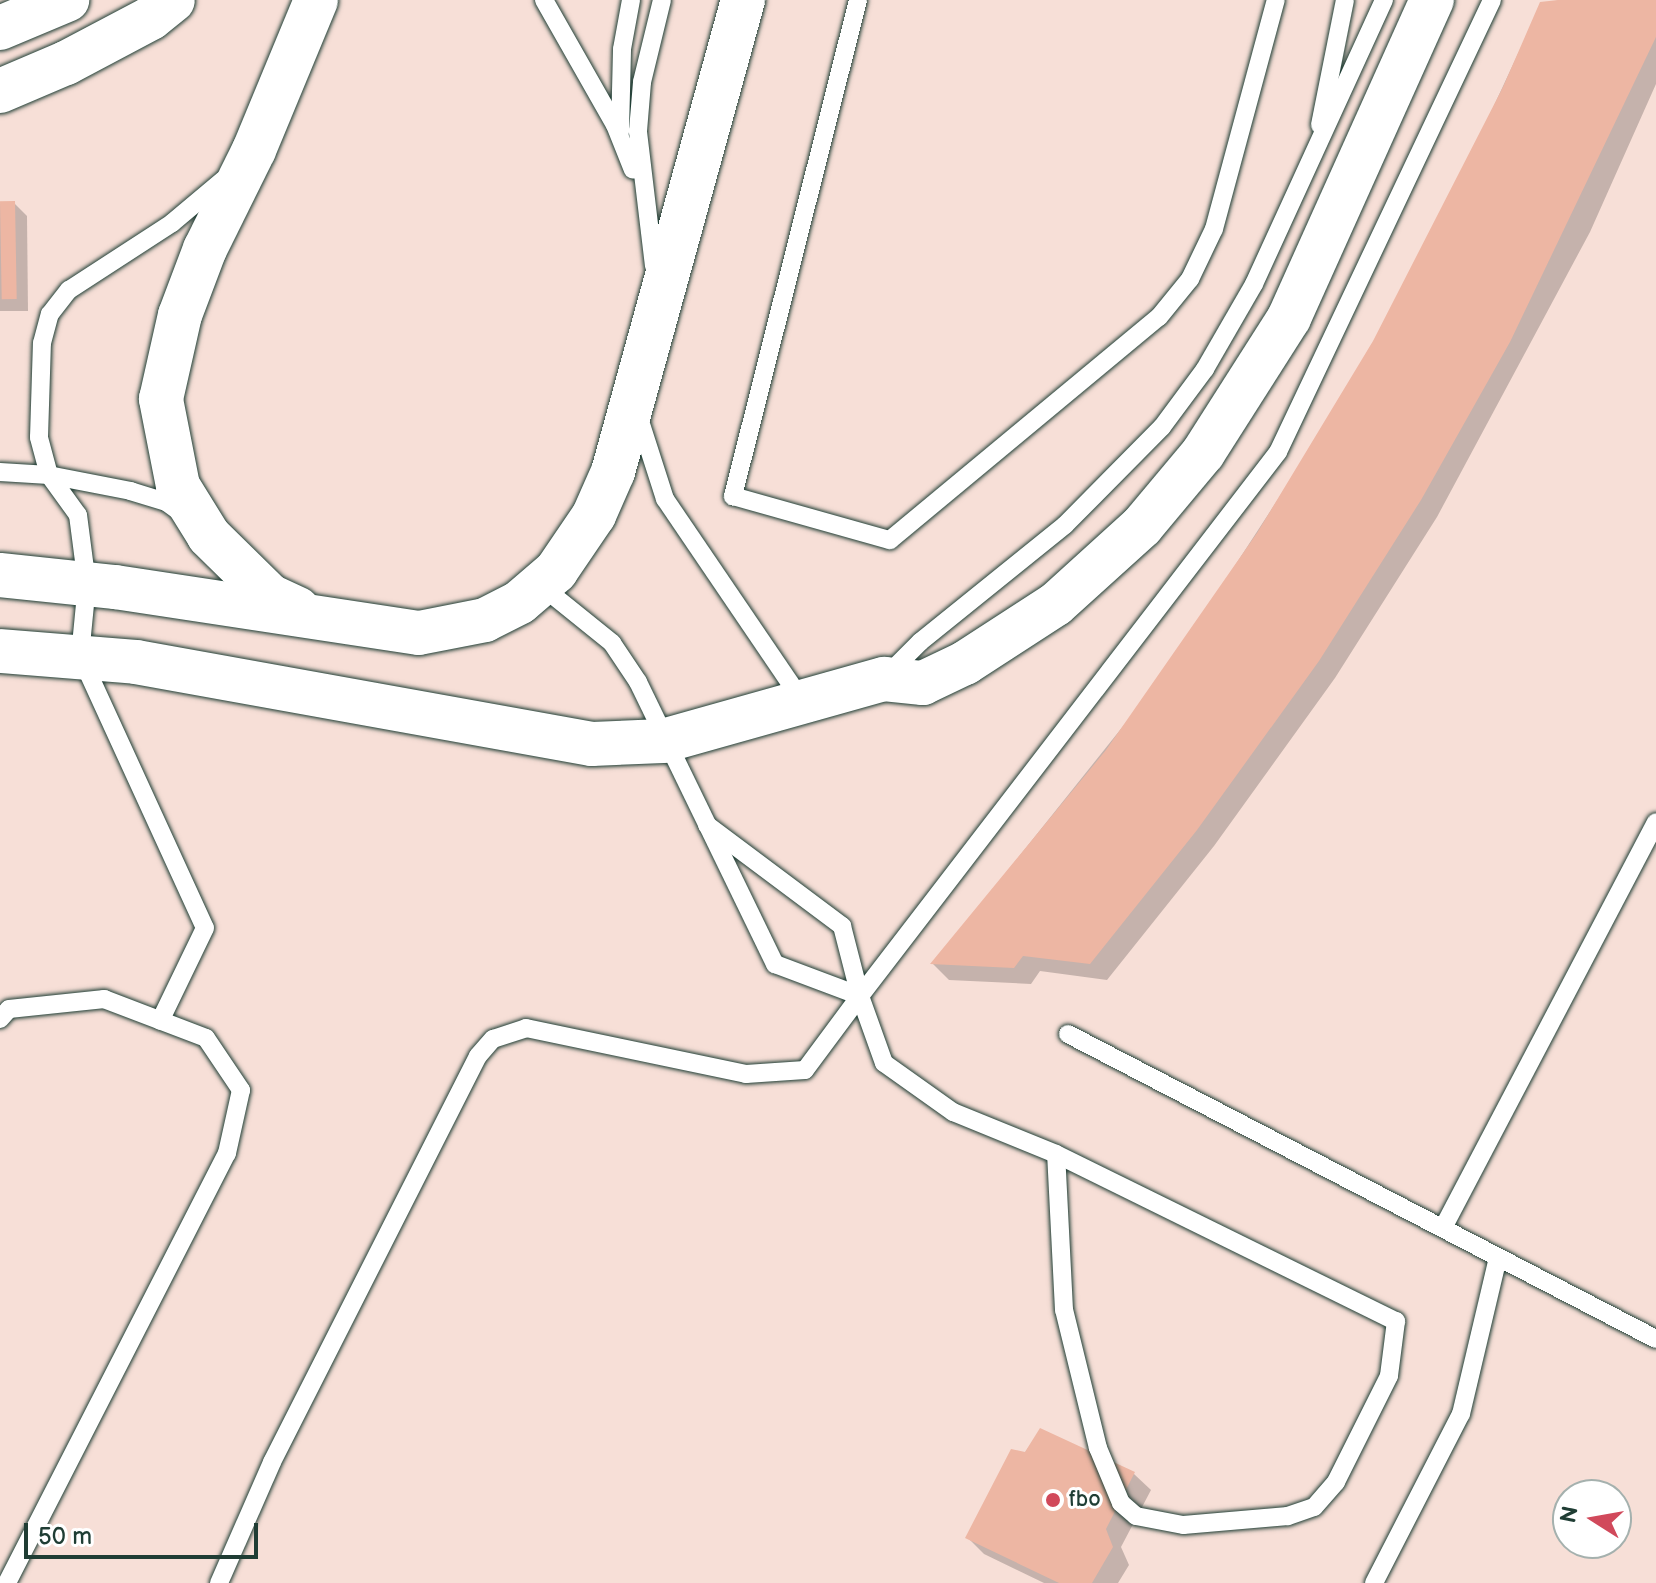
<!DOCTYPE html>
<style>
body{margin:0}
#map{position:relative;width:1656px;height:1583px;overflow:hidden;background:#fbf0ed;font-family:"Balsamiq Sans",sans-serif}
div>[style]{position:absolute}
.built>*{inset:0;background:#f7dfd7}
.shadow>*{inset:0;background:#0003}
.building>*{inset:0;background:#edb6a3;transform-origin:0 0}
.roads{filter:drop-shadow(0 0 2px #1f3d34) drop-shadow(0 0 2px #1f3d34)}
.service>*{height:18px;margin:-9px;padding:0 9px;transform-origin:9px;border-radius:9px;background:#fff}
.secondary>*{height:44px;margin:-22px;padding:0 22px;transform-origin:22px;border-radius:22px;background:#fff}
.dots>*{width:22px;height:22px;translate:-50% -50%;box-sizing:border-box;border:4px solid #fff;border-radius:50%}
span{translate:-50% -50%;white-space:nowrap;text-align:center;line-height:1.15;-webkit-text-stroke:6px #fff;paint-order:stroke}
.poi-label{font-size:22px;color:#1f3d34}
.left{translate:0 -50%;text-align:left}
.north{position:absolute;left:1552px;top:1479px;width:80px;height:80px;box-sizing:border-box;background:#fff;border:2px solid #a5b1ae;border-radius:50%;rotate:281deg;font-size:22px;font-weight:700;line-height:32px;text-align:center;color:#1f3d34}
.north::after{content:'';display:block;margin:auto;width:28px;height:36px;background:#d1495b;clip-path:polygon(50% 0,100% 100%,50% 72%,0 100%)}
.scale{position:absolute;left:24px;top:1523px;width:234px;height:36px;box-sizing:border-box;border:4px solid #1f3d34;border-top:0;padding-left:10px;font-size:24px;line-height:28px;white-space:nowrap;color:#1f3d34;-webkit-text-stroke:6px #fff;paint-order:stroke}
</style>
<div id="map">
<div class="built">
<i style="clip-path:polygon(evenodd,0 0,1656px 0,1656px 1583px,0 1583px,0 0,1568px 1495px,1616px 1495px,1616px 1543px,1568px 1543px,1568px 1495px)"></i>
</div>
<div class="shadow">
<i style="clip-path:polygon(1560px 0,1656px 0,1656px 84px,1590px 232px,1437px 517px,1335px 678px,1214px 846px,1107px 980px,1040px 971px,1031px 984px,949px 980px,933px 964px,1164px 675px,1343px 399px,1459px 181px,1541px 4px)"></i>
<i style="clip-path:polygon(14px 203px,27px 216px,28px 311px,0 311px,0 204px)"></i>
<i style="clip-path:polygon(1040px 1430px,1134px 1474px,1151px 1490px,1121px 1547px,1129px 1565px,1118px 1583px,1044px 1583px,984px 1554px,968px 1538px)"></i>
</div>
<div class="building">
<i style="clip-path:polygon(1558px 0,1656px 0,1656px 37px,1510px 342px,1421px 500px,1319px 661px,1197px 830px,1090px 964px,1023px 956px,1014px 968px,930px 964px,1106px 750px,1257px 533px,1373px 341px,1503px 87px,1540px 2px)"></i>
<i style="left:15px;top:201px;width:98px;height:15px;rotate:89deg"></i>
<i style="clip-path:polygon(1040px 1428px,1135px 1472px,1106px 1529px,1113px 1547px,1092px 1583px,1059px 1583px,965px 1538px,1011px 1449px,1025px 1452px)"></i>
</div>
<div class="roads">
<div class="service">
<i style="left:544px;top:0;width:144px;rotate:60.4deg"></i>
<i style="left:615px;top:125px;width:48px;rotate:68.2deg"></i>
<i style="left:858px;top:0;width:512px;rotate:104.14deg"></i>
<i style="left:733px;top:496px;width:163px;rotate:15.7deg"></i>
<i style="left:890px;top:540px;width:349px;rotate:-39.7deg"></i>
<i style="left:1159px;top:317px;width:49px;rotate:-50.8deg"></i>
<i style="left:1190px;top:279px;width:55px;rotate:-64.4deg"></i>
<i style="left:1214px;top:229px;width:237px;rotate:-74.9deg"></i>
<i style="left:1320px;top:125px;width:127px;rotate:-78.7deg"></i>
<i style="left:620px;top:132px;width:83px;rotate:-88.6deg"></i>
<i style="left:622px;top:49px;width:50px;rotate:-79.6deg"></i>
<i style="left:654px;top:266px;width:136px;rotate:-96.8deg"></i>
<i style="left:638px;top:131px;width:49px;rotate:-85.3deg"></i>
<i style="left:642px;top:82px;width:84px;rotate:-76.3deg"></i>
<i style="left:639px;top:418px;width:85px;rotate:72.2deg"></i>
<i style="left:665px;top:499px;width:245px;rotate:55.8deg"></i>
<i style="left:0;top:472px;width:49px;rotate:3.5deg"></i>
<i style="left:49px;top:475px;width:49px;rotate:54.1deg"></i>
<i style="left:78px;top:515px;width:70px;rotate:82.6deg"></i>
<i style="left:87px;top:584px;width:71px;rotate:95.6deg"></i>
<i style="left:80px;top:655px;width:300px;rotate:65.4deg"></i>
<i style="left:205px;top:928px;width:103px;rotate:115.8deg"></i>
<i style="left:180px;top:512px;width:17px;rotate:-144deg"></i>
<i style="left:166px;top:502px;width:37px;rotate:-163deg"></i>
<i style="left:131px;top:491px;width:84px;rotate:-169deg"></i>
<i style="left:49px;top:475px;width:39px;rotate:-105deg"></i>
<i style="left:39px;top:437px;width:94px;rotate:-88.2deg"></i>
<i style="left:42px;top:343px;width:30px;rotate:-75deg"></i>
<i style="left:50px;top:314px;width:31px;rotate:-52deg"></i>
<i style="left:69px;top:290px;width:123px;rotate:-33deg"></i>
<i style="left:172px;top:223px;width:67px;rotate:-40.1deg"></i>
<i style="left:539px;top:584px;width:94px;rotate:38.9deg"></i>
<i style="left:612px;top:643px;width:47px;rotate:56.3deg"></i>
<i style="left:638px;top:682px;width:314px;rotate:64.1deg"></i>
<i style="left:775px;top:964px;width:91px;rotate:20.6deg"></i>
<i style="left:887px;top:675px;width:47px;rotate:-45deg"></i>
<i style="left:920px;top:642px;width:186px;rotate:-38.9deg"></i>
<i style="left:1065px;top:525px;width:138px;rotate:-45.3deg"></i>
<i style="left:1162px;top:427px;width:72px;rotate:-53.4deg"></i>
<i style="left:1205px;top:369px;width:98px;rotate:-60deg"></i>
<i style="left:1254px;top:284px;width:312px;rotate:-65.4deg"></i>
<i style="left:707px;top:825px;width:169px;rotate:36.8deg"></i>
<i style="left:842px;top:926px;width:72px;rotate:75.6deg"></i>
<i style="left:860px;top:996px;width:686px;rotate:-52.46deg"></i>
<i style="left:1278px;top:452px;width:500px;rotate:-64.66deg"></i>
<i style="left:0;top:1019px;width:13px;rotate:-48deg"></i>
<i style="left:9px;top:1009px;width:96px;rotate:-6deg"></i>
<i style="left:104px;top:999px;width:109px;rotate:20.9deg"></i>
<i style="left:206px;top:1038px;width:63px;rotate:56.1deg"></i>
<i style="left:241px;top:1090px;width:65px;rotate:102.5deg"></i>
<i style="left:227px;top:1153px;width:483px;rotate:117.1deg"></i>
<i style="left:1068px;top:1034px;width:662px;rotate:27.42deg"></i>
<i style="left:1444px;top:1226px;width:456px;rotate:-62.3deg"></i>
<i style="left:219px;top:1583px;width:132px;rotate:-66.3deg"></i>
<i style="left:272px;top:1462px;width:455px;rotate:-63.1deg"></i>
<i style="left:478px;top:1056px;width:23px;rotate:-49deg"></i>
<i style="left:493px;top:1039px;width:35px;rotate:-18deg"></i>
<i style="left:526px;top:1028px;width:225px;rotate:11.8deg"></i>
<i style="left:746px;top:1074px;width:59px;rotate:-3.9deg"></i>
<i style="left:805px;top:1070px;width:92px;rotate:-53.4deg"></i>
<i style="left:860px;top:996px;width:71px;rotate:70.3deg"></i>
<i style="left:884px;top:1063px;width:85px;rotate:35.4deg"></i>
<i style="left:953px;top:1112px;width:111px;rotate:22.2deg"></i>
<i style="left:1056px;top:1154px;width:379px;rotate:26.2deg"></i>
<i style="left:1396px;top:1321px;width:55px;rotate:97.3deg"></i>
<i style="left:1389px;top:1376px;width:119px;rotate:116.6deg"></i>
<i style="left:1336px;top:1482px;width:33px;rotate:131deg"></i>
<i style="left:1314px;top:1507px;width:28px;rotate:161deg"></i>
<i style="left:1288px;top:1516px;width:105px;rotate:175.1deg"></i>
<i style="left:1183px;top:1525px;width:48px;rotate:-169.2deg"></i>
<i style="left:1136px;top:1516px;width:20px;rotate:-139deg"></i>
<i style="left:1121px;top:1503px;width:60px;rotate:-112.7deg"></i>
<i style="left:1098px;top:1448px;width:142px;rotate:-103.8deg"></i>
<i style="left:1064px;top:1310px;width:156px;rotate:-92.9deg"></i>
<i style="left:1374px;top:1583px;width:190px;rotate:-62.8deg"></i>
<i style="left:1461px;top:1414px;width:160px;rotate:-76.7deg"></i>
</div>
<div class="secondary">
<i style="left:0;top:28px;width:73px;rotate:-22.7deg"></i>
<i style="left:0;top:91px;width:72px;rotate:-23deg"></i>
<i style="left:66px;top:63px;width:96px;rotate:-27.9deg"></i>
<i style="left:151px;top:18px;width:28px;rotate:-39deg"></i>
<i style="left:0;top:575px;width:116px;rotate:6deg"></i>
<i style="left:115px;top:587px;width:307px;rotate:8.6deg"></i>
<i style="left:419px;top:633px;width:67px;rotate:-11.1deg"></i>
<i style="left:485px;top:620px;width:39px;rotate:-27deg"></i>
<i style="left:520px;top:602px;width:48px;rotate:-40.7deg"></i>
<i style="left:556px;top:571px;width:68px;rotate:-55.8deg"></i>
<i style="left:594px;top:515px;width:47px;rotate:-66.2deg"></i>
<i style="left:613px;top:472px;width:490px;rotate:-74.6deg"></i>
<i style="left:298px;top:609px;width:31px;rotate:-155deg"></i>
<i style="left:270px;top:596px;width:86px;rotate:-135.5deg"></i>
<i style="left:209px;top:536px;width:59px;rotate:-121.8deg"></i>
<i style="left:178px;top:486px;width:89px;rotate:-101.1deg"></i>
<i style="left:161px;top:399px;width:86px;rotate:-77.3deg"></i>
<i style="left:180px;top:315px;width:71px;rotate:-69.3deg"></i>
<i style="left:205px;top:249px;width:110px;rotate:-63.7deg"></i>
<i style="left:254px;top:150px;width:162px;rotate:-67.5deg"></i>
<i style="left:0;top:651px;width:136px;rotate:4.6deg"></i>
<i style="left:136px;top:662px;width:463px;rotate:10.2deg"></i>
<i style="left:592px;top:744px;width:71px;rotate:-2.4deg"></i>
<i style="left:663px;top:741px;width:230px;rotate:-15.7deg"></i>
<i style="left:884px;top:679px;width:39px;rotate:6deg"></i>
<i style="left:923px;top:683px;width:47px;rotate:-25.5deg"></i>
<i style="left:965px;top:663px;width:108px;rotate:-33deg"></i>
<i style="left:1056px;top:604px;width:116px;rotate:-42.2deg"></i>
<i style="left:1142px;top:526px;width:95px;rotate:-50.1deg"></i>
<i style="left:1203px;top:453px;width:160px;rotate:-57.5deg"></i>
<i style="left:1289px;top:318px;width:349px;rotate:-65.8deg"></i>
</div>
</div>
<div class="dots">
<i style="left:1053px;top:1500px;background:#d1495b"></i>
</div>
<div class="poi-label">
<span class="left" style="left:1069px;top:1500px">fbo</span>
</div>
<div class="north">N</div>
<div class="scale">50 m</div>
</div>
